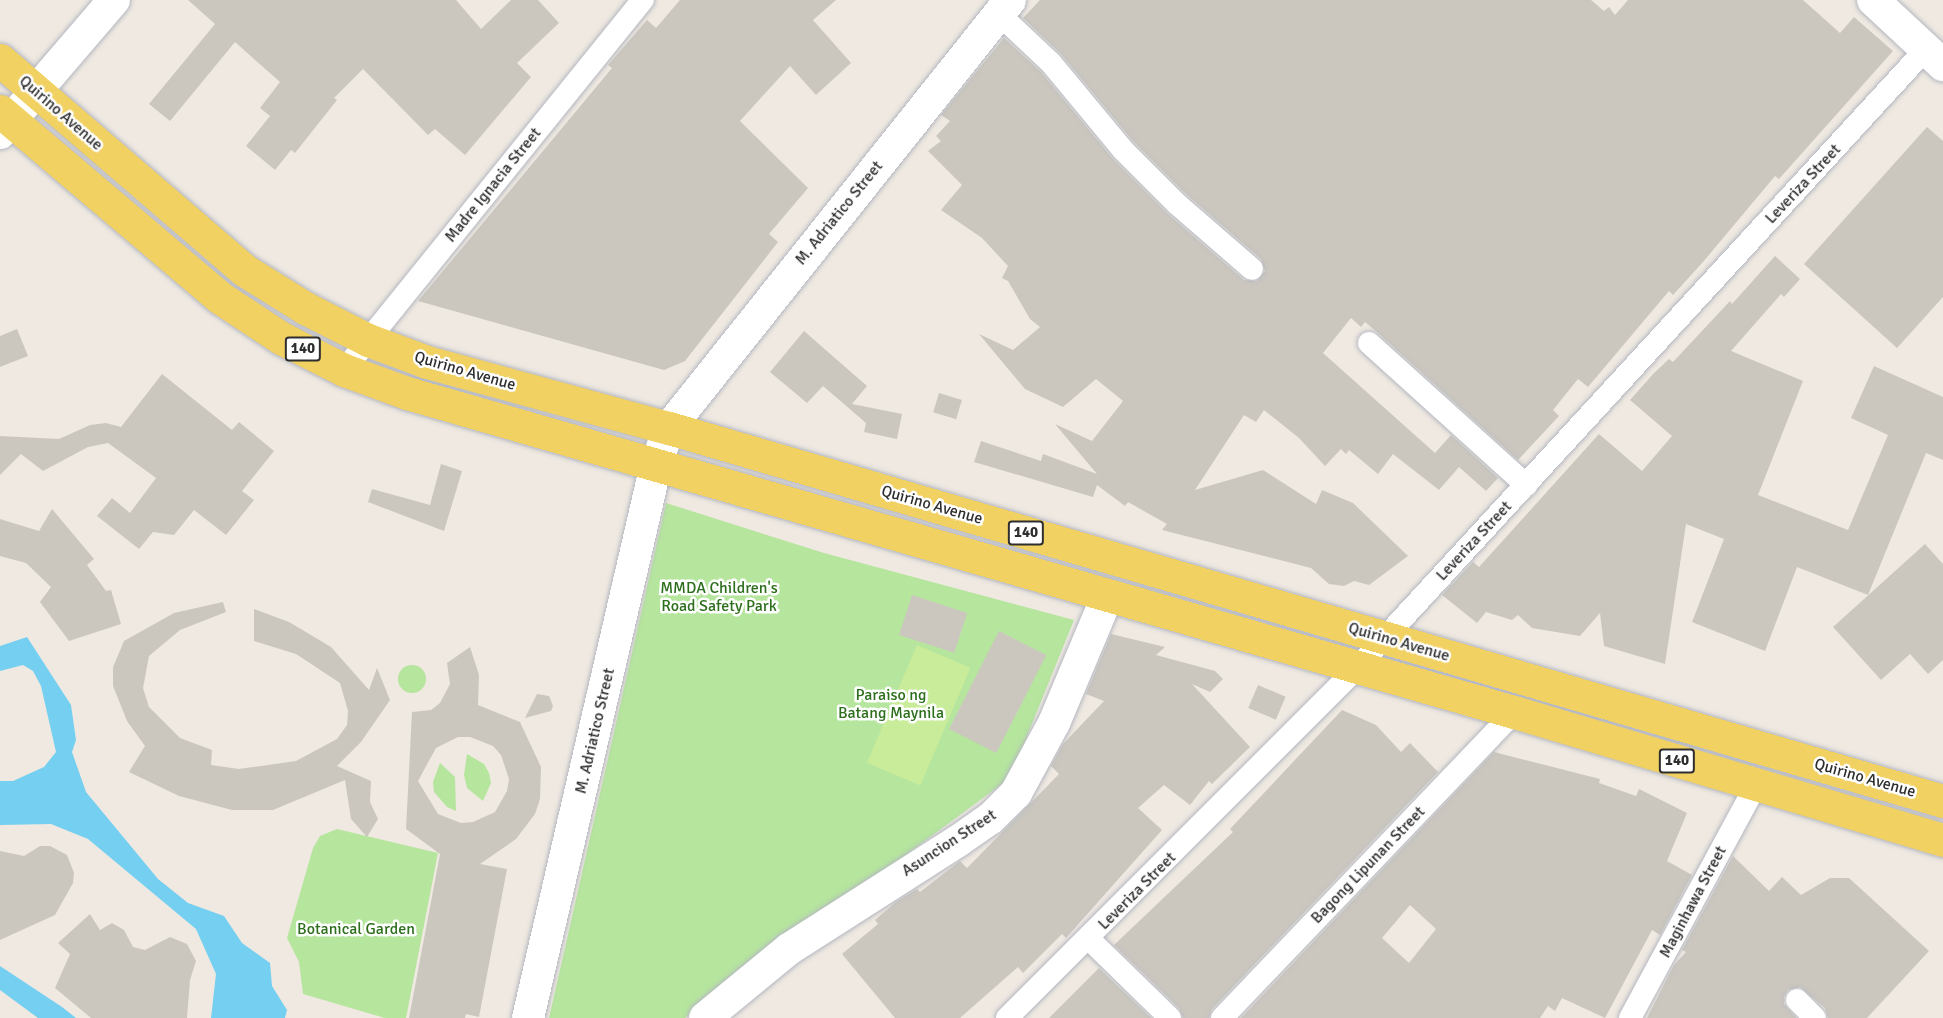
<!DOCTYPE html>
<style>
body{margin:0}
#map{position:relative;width:1943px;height:1018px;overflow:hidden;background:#efe9e1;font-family:Signika,sans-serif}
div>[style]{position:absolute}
.green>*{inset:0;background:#b6e59e}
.round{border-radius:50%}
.pitch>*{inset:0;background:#c9ec9a;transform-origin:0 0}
.water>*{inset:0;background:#75cff0}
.building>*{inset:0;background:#cbc7bf;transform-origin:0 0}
.roads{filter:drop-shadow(0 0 2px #b4b7c1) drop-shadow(0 0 2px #b4b7c1)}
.street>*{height:22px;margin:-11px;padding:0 11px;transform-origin:11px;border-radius:11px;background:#fff}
.secondary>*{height:32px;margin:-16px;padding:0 16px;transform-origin:16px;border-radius:16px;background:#fff}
.primary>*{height:33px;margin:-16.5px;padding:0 16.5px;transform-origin:16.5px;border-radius:16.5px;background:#f2d163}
span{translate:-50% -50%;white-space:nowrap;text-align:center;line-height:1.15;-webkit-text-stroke:5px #fff;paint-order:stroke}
.shield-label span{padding:2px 4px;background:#fff;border:2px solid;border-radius:4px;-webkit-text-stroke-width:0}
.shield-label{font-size:15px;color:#2e2e2e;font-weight:700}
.street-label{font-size:16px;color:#2e2e2e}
.park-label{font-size:16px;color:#2c6e1b}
</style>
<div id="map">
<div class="green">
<i style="clip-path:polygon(666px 503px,824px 553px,1074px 620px,1010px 778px,685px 1018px,549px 1018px)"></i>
<i class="round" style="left:398px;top:665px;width:28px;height:28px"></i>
<i style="clip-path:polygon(467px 754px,484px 764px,489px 773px,491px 783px,483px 801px,467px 788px,464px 775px)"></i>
<i style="clip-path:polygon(440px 763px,455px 777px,456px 811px,447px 807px,434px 792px,433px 782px)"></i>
<i style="clip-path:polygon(337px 829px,438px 853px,406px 1018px,385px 1018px,303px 994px,299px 962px,287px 938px,313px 848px,320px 836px)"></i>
</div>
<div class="pitch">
<i style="left:917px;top:645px;width:58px;height:128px;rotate:23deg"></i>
</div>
<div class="water">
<i style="clip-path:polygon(27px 637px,71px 705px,76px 740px,72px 752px,86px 792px,158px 879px,188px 903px,224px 916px,242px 943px,270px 963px,272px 986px,287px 1010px,285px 1018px,211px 1018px,216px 974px,196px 929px,88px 839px,51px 824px,0 825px,0 781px,13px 781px,44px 767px,56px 752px,41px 686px,33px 671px,23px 665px,0 671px,0 646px)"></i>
<i style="clip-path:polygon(0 966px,62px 1007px,76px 1018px,38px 1018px,0 990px)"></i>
</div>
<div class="building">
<i style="clip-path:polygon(188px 0,456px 0,481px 29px,511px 0,538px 0,559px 23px,517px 63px,531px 77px,465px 155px,435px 129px,428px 135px,363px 69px,334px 98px,337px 100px,295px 153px,291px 150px,275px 170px,246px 146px,270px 116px,260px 108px,280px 82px,235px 42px,170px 121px,149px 104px,215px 24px)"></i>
<i style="clip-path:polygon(680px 0,836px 0,813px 20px,851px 63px,816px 95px,790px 66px,740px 121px,808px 188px,769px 234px,778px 242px,685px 361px,664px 370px,418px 301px,612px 68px,608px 65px,647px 20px,656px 28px)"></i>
<i style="clip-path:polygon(1040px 0,1591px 0,1604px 11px,1609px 7px,1615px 15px,1628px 0,1803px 0,1840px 33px,1854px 17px,1893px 51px,1779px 179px,1775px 176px,1703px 262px,1673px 295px,1669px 291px,1588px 387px,1578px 379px,1553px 410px,1559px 416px,1518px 460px,1378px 333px,1365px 322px,1361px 327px,1351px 318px,1323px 353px,1435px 453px,1451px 435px,1498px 478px,1486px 491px,1459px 467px,1439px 490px,1393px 454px,1378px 474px,1349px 450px,1346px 454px,1341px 449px,1325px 466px,1299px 438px,1264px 410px,1256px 422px,1244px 415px,1195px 490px,1263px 470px,1316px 504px,1322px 490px,1353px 503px,1408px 556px,1369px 585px,1354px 581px,1344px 586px,1329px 584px,1311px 568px,1162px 530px,1167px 524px,1128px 502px,1125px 506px,1097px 485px,1093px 497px,974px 462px,981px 441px,1041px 461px,1043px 454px,1097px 474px,1055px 424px,1092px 441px,1123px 401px,1096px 379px,1063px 407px,1025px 389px,979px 334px,1013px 350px,1040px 327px,1030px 319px,1008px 281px,1002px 278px,1008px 266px,982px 238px,941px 210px,962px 185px,928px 151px,941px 141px,936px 136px,950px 121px,941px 115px,1004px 38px,1041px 72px,1113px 159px,1168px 214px,1244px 280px,1257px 281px,1265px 271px,1261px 259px,1186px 194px,1133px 141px,1061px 54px,1023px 18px)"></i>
<i style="clip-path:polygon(1927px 127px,1943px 141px,1943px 297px,1897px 348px,1804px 264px)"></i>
<i style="clip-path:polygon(1775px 256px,1800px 279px,1784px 297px,1781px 294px,1731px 351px,1803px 381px,1758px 495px,1848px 530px,1888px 435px,1851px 418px,1874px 366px,1943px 397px,1943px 460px,1926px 453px,1868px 595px,1797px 567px,1765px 651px,1692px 622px,1724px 539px,1686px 524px,1665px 664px,1604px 646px,1600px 613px,1580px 636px,1532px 628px,1518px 615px,1512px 620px,1486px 612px,1477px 623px,1442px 595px,1473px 562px,1479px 567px,1599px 434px,1642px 471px,1672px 436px,1630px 400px,1654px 373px,1669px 359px,1673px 362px,1730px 301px,1732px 304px)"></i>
<i style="clip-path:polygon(17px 329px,28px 356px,0 367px,0 336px)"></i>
<i style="clip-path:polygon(804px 331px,867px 386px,852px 404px,902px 414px,897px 439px,864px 432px,866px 423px,823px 386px,807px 403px,770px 372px)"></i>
<i style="clip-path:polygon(162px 374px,232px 430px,239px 422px,274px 451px,242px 491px,254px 500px,226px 535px,194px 510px,174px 535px,153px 532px,139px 549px,97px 516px,112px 498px,130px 513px,156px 478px,108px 443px,88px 447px,43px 471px,21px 454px,0 475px,0 436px,59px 439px,90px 425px,106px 423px,121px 427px)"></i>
<i style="left:939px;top:393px;width:24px;height:20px;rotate:17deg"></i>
<i style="clip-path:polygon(441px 464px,462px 471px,444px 531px,368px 502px,372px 489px,430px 505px)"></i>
<i style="clip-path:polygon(52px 509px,94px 559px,87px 565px,106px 591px,111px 590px,121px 624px,69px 641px,40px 602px,51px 587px,26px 563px,0 556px,0 519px,39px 531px)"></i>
<i style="clip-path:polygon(1925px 544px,1943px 564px,1943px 660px,1928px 674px,1910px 654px,1881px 680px,1833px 627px)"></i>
<i style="left:912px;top:595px;width:58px;height:42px;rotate:18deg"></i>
<i style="clip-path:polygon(223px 602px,226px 612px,180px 630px,149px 656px,143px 688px,149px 707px,180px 738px,212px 750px,211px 765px,239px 769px,296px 761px,337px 739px,347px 725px,348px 711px,340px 683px,296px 654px,254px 641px,254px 609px,289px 622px,331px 647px,369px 690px,377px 668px,390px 700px,361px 742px,337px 766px,371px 781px,370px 802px,378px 819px,367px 837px,351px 819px,345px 780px,273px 810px,232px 810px,179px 796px,129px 772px,145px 746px,127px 721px,113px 686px,113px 667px,124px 641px,174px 613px)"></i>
<i style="left:999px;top:631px;width:53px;height:110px;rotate:27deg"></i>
<i style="clip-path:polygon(1111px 634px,1165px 647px,1156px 655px,1215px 671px,1223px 679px,1210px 692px,1192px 684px,1250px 747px,1212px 784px,1209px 781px,1190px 805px,1164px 785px,1138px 808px,1162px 830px,1066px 938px,1062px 934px,1023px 973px,1018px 967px,960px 1018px,895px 1018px,842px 954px,878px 924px,875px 920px,896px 902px,917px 889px,920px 892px,960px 861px,967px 868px,1059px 774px,1051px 766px,1063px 744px,1104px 701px,1086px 694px)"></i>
<i style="clip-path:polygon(evenodd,470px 647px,479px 675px,478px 705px,520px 722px,541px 767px,540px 799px,535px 814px,516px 839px,480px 864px,507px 869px,479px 1017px,466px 1014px,465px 1018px,409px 1018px,440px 854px,406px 829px,412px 712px,431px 710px,440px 703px,450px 684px,447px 663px,470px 647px,458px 737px,470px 737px,493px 746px,501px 755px,509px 779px,507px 791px,495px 812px,473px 822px,461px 823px,438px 814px,418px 781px,436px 748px,458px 737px)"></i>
<i style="left:1258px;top:685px;width:30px;height:25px;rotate:23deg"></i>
<i style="clip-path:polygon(537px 694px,549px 696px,553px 706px,551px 711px,525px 718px)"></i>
<i style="clip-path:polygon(1342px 710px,1376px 725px,1401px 752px,1410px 743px,1438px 772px,1212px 1009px,1209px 1018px,1183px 1018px,1179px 1008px,1114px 945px,1233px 832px,1230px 829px)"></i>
<i style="clip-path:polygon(evenodd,1494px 752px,1600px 779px,1599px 783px,1636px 796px,1639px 789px,1687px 813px,1667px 861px,1692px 875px,1660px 935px,1652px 930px,1605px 1018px,1562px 998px,1555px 1011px,1548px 1006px,1540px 1018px,1241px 1018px,1494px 752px,1410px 905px,1436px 929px,1409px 963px,1382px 938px,1410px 905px)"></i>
<i style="clip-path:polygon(40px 846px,50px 846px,67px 855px,74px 873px,73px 883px,55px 915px,0 940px,0 851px,24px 856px)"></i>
<i style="clip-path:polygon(1733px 856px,1769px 891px,1782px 877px,1801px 895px,1830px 878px,1849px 878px,1929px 951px,1867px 1018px,1828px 1018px,1825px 1008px,1800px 987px,1788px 990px,1784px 997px,1784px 1004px,1796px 1018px,1647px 1018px,1674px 965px,1686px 952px,1682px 950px)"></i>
<i style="clip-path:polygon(90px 914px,100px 930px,112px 923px,124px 930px,133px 947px,145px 950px,170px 937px,187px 944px,196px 961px,190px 980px,187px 1018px,91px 1018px,55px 988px,70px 954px,58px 943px)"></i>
<i style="clip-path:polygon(1099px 968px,1151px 1018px,1049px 1018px)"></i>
</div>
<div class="roads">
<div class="street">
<i style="left:999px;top:14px;width:71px;rotate:43.3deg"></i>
<i style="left:1051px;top:63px;width:113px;rotate:50.4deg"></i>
<i style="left:1123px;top:150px;width:76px;rotate:45deg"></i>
<i style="left:1177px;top:204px;width:99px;rotate:40.9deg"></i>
<i style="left:1369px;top:343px;width:212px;rotate:42.1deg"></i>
<i style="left:344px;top:370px;width:476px;rotate:-51.1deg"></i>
<i style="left:1089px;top:939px;width:113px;rotate:44.3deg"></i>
<i style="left:1797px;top:1000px;width:25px;rotate:45deg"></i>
<i style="left:1007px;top:1018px;width:495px;rotate:-45deg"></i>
<i style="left:1357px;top:668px;width:839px;rotate:-47.41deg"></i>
<i style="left:1222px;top:1018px;width:423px;rotate:-46.3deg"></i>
<i style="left:1630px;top:1018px;width:265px;rotate:-61.6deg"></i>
</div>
<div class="secondary">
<i style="left:1873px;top:0;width:96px;rotate:42.9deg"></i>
<i style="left:0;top:133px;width:175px;rotate:-49.4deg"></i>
<i style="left:528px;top:1018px;width:568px;rotate:-76.97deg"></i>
<i style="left:656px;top:465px;width:39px;rotate:-71deg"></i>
<i style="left:669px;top:428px;width:547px;rotate:-51.45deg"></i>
<i style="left:705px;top:1018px;width:109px;rotate:-39.4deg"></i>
<i style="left:789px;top:949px;width:201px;rotate:-32.6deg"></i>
<i style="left:958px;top:841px;width:39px;rotate:-35deg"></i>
<i style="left:990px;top:819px;width:37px;rotate:-45deg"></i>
<i style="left:1016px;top:793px;width:80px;rotate:-61.5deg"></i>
<i style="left:1054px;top:723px;width:137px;rotate:-67.2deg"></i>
</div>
<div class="primary">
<i style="left:0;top:60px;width:322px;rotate:40.7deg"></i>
<i style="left:244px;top:270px;width:72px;rotate:31.9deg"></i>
<i style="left:305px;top:308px;width:71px;rotate:26.9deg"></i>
<i style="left:368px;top:340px;width:63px;rotate:20.4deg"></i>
<i style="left:427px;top:362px;width:251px;rotate:15.3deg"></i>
<i style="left:669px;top:428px;width:1327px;rotate:16.32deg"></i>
<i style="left:0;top:111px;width:287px;rotate:40.3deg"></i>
<i style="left:219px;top:297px;width:74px;rotate:33.5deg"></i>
<i style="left:281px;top:338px;width:71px;rotate:26.9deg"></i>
<i style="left:344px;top:370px;width:67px;rotate:20.1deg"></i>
<i style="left:407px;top:393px;width:1152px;rotate:16.08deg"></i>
<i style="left:1514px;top:712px;width:448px;rotate:16.6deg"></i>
</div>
</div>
<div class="shield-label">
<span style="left:303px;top:349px">140</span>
<span style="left:1026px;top:533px">140</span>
<span style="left:1677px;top:761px">140</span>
</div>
<div class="street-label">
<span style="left:61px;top:113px;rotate:41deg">Quirino Avenue</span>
<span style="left:1803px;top:184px;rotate:-47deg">Leveriza Street</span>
<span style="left:493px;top:185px;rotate:-51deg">Madre Ignacia Street</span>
<span style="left:839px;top:213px;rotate:-51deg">M. Adriatico Street</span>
<span style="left:465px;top:371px;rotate:16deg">Quirino Avenue</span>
<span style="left:932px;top:505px;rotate:16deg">Quirino Avenue</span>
<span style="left:1474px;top:541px;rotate:-47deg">Leveriza Street</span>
<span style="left:1399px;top:642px;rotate:16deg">Quirino Avenue</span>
<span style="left:595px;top:731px;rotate:-77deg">M. Adriatico Street</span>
<span style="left:1865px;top:778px;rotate:16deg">Quirino Avenue</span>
<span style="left:949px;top:843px;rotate:-33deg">Asuncion Street</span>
<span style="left:1368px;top:865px;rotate:-46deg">Bagong Lipunan Street</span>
<span style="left:1137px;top:891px;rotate:-45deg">Leveriza Street</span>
<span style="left:1693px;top:902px;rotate:-62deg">Maginhawa Street</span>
</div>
<div class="park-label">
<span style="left:719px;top:597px">MMDA Children's<br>Road Safety Park</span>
<span style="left:891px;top:704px">Paraiso ng<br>Batang Maynila</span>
<span style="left:356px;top:929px">Botanical Garden</span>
</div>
</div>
